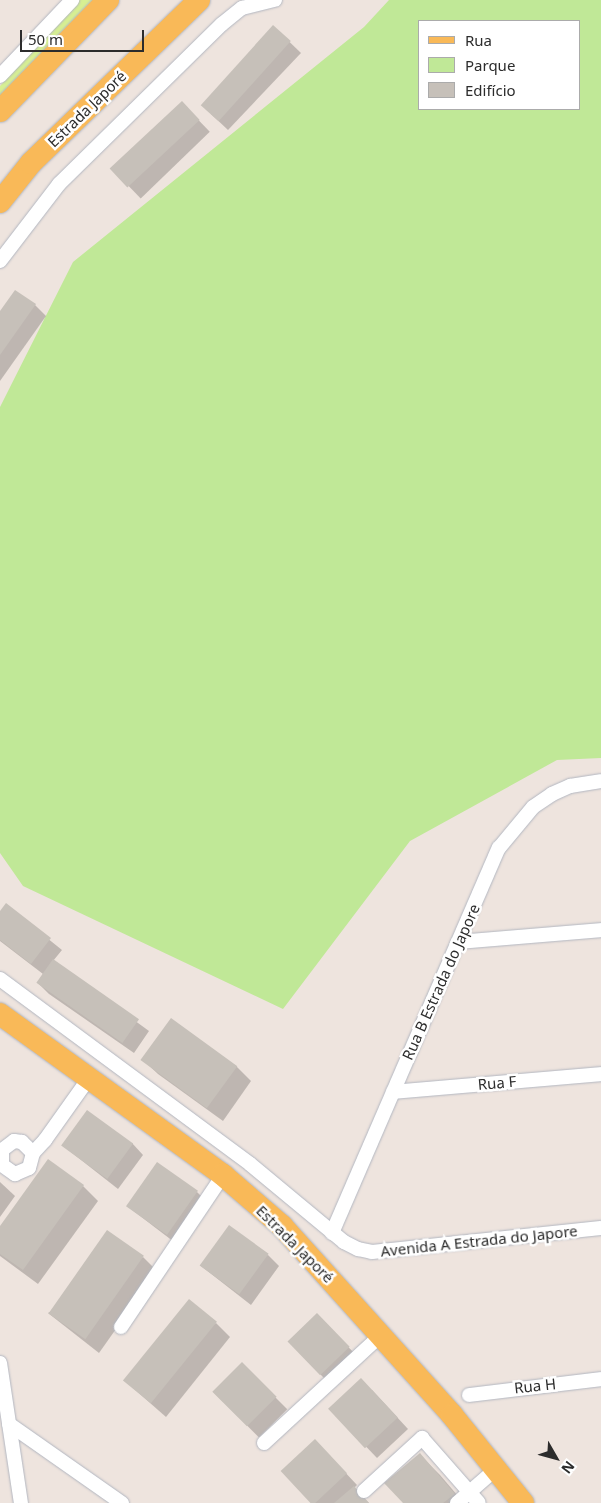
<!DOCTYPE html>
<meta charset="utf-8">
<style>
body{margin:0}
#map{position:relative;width:601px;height:1503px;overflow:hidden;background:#eee4de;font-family:"Noto Sans",sans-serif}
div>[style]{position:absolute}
.green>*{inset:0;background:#c0e897}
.pitch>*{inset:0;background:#d7f092}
.shadow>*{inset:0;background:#0003;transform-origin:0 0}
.building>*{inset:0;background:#c6c0b9;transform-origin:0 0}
.roads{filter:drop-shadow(0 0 1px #b2b6c0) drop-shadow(0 0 1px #b2b6c0)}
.minor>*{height:14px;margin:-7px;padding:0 7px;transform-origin:7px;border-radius:7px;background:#fff}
.primary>*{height:22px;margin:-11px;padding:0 11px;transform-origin:11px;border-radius:11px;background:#f9b958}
span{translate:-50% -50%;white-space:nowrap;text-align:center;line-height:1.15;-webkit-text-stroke:5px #fff;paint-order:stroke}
.street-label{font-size:15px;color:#2c2c2c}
.legend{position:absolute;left:418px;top:20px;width:162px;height:90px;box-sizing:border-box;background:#fff;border:1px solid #ababab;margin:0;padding:6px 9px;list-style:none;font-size:15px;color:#2c2c2c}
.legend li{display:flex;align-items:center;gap:10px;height:25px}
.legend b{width:25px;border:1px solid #ababab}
.north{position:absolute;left:531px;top:1433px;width:50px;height:50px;-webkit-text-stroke:4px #fff;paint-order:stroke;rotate:128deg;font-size:14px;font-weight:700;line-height:20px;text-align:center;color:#2c2c2c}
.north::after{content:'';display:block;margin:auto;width:18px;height:22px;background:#2c2c2c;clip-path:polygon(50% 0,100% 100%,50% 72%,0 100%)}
.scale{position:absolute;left:20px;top:30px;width:124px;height:22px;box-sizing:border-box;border:2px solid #2c2c2c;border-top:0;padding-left:6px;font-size:15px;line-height:18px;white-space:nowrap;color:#2c2c2c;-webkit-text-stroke:4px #fff;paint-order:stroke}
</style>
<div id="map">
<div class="green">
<i style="clip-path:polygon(evenodd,389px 0,601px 0,601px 758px,557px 760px,410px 841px,283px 1009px,23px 886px,0 853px,0 407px,73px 262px,364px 27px,389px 0,420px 21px,580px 21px,580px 109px,420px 109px,420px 21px)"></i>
</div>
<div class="pitch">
<i style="clip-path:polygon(78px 0,102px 0,0 102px,0 86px)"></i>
</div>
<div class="shadow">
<i style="clip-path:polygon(273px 26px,301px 53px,228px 130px,211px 114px)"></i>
<i style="left:182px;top:103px;width:40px;height:96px;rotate:46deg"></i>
<i style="clip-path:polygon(35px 305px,46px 316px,0 381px,0 313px)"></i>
<i style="clip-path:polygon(6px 905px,62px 950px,53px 961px,149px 1031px,134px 1053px,49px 994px,38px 983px,43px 974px,0 941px,0 913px)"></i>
<i style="clip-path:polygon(172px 1020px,237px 1067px,251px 1081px,223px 1121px,158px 1074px,143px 1060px)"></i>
<i style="clip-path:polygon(132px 1143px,143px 1155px,118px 1189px,62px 1145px)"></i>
<i style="clip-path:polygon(0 1182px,15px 1196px,0 1217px)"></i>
<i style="clip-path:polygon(83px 1186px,98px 1201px,38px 1284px,0 1256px,0 1228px)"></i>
<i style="clip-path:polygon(197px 1192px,208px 1203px,178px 1245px,127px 1206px)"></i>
<i style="clip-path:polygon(268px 1255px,279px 1266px,251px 1305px,201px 1266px)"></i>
<i style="clip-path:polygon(143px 1257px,157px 1271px,99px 1353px,48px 1313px)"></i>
<i style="clip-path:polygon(317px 1315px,360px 1359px,332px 1386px,321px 1375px)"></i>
<i style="clip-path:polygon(216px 1323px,230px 1337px,166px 1417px,125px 1381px)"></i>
<i style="left:242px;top:1364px;width:64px;height:40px;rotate:45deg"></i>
<i style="clip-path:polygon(372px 1390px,408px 1429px,377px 1458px,330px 1409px)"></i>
<i style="clip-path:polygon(326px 1452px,357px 1485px,354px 1488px,369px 1503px,312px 1503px,283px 1471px)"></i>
<i style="clip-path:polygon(420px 1455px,440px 1475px,464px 1503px,405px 1503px)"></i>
</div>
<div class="building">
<i style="left:273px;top:25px;width:24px;height:108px;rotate:42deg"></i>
<i style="left:182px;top:101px;width:26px;height:99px;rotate:47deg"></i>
<i style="clip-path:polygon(15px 290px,36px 304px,0 355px,0 311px)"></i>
<i style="clip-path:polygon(6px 903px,51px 938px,31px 964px,0 940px,0 911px)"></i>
<i style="left:53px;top:959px;width:105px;height:29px;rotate:35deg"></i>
<i style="left:171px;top:1018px;width:82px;height:52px;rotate:36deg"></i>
<i style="left:87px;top:1110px;width:57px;height:44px;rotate:36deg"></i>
<i style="clip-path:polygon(48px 1159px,84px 1185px,23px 1270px,0 1254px,0 1226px)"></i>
<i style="left:157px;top:1162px;width:50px;height:54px;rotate:35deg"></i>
<i style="left:229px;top:1225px;width:49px;height:50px;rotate:36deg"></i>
<i style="left:107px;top:1230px;width:45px;height:102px;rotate:35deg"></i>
<i style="left:189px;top:1299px;width:36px;height:105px;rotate:39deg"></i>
<i style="left:317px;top:1313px;width:47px;height:41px;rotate:46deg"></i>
<i style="left:242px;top:1362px;width:49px;height:42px;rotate:45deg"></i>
<i style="left:361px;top:1378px;width:54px;height:45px;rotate:47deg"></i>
<i style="left:315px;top:1439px;width:47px;height:47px;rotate:47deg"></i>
<i style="clip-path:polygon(420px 1453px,455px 1494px,443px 1503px,403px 1503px,384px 1483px)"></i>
<i style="clip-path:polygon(354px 1486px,369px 1503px,334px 1503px)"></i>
</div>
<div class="roads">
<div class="minor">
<i style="left:0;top:76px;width:105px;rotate:-46.5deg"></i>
<i style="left:0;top:261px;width:97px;rotate:-52.5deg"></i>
<i style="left:59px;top:184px;width:228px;rotate:-44.5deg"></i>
<i style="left:222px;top:24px;width:26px;rotate:-39deg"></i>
<i style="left:242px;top:8px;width:34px;rotate:-14deg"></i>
<i style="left:459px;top:942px;width:143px;rotate:-4.8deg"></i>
<i style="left:0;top:979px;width:311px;rotate:36.5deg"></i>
<i style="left:250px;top:1164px;width:122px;rotate:39.7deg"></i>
<i style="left:344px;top:1242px;width:16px;rotate:27deg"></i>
<i style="left:358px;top:1249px;width:14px;rotate:12deg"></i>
<i style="left:372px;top:1252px;width:230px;rotate:-6deg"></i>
<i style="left:393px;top:1092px;width:209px;rotate:-4.9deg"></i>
<i style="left:33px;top:1153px;width:16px;rotate:-135deg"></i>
<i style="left:22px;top:1142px;width:8px;rotate:-173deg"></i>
<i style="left:14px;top:1141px;width:15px;rotate:143deg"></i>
<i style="left:2px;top:1150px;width:15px;rotate:90deg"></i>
<i style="left:2px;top:1165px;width:16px;rotate:35deg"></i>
<i style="left:15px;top:1174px;width:15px;rotate:-23deg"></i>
<i style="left:29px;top:1168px;width:16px;rotate:-75deg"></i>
<i style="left:33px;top:1153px;width:18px;rotate:-47deg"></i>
<i style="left:45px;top:1140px;width:76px;rotate:-54.6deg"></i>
<i style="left:332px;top:1233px;width:420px;rotate:-66.6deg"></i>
<i style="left:499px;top:848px;width:53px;rotate:-50.3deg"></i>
<i style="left:533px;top:807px;width:23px;rotate:-34deg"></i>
<i style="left:552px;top:794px;width:20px;rotate:-24deg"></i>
<i style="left:570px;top:786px;width:31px;rotate:-9deg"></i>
<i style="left:121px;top:1327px;width:183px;rotate:-56.1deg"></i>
<i style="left:0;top:1363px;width:142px;rotate:81.5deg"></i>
<i style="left:469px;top:1395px;width:133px;rotate:-6.9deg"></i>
<i style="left:9px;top:1424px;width:138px;rotate:35deg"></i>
<i style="left:264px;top:1443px;width:158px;rotate:-42.7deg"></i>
<i style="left:364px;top:1491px;width:79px;rotate:-42.4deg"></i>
<i style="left:422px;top:1438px;width:86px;rotate:48.8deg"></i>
<i style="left:457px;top:1503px;width:52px;rotate:-41.1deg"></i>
</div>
<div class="primary">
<i style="left:0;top:111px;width:155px;rotate:-45.8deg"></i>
<i style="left:0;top:202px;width:50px;rotate:-51.5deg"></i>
<i style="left:31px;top:163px;width:234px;rotate:-44.1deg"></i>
<i style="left:0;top:1014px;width:275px;rotate:35.8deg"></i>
<i style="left:223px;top:1175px;width:78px;rotate:40.8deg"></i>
<i style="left:282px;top:1226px;width:254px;rotate:48deg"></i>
<i style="left:452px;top:1415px;width:113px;rotate:51.1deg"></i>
</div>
</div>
<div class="street-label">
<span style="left:87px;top:109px;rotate:-44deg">Estrada Japoré</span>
<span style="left:441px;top:982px;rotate:-66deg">Rua B Estrada do Japore</span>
<span style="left:497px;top:1083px;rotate:-5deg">Rua F</span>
<span style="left:479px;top:1241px;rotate:-6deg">Avenida A Estrada do Japore</span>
<span style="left:295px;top:1244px;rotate:45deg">Estrada Japoré</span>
<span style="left:535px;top:1386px;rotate:-6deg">Rua H</span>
</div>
<ul class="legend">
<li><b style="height:6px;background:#f9b958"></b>Rua</li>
<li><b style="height:14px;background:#c0e897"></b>Parque</li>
<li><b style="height:14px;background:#c6c0b9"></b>Edifício</li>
</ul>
<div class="north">N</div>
<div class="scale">50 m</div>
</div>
